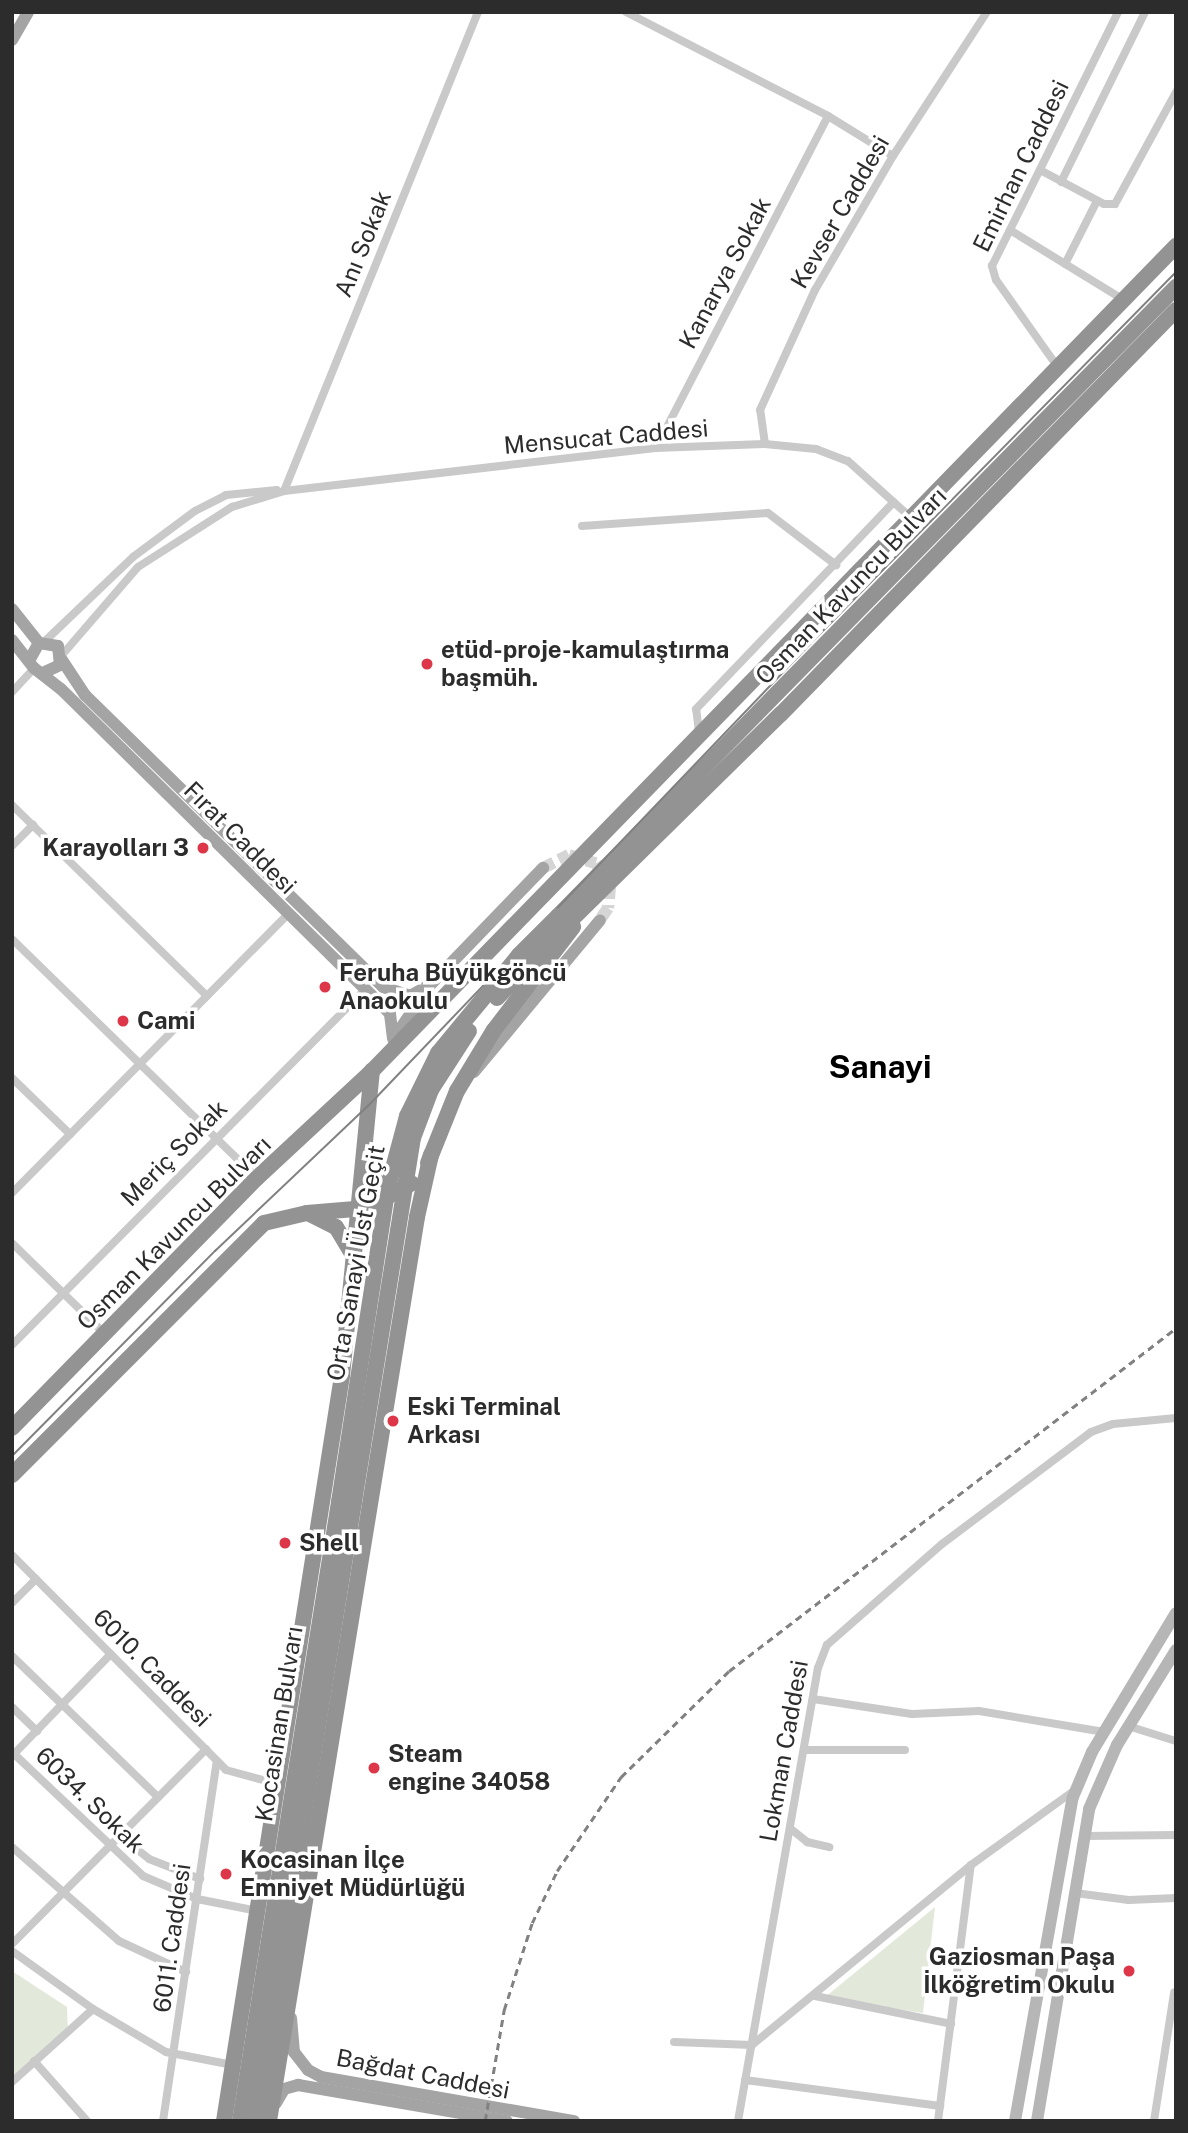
<!DOCTYPE html>
<meta charset="utf-8">
<style>
body{margin:0}
#map{position:relative;width:1188px;height:2133px;overflow:hidden;background:#fff;font-family:"Public Sans",sans-serif}
div>[style]{position:absolute}
.green>*{inset:0;background:#e3e9da}
.primary-tunnel>*{height:12px;margin-top:-6px;transform-origin:0;background:repeating-linear-gradient(90deg,#d5d5d5 0 12px,transparent 0 18px)}
.street>*{height:8px;margin:-4px;padding:0 4px;transform-origin:4px;border-radius:4px;background:#c9c9c9}
.secondary>*{height:12px;margin:-6px;padding:0 6px;transform-origin:6px;border-radius:6px;background:#b6b6b6}
.primary>*{height:12px;margin:-6px;padding:0 6px;transform-origin:6px;border-radius:6px;background:#a4a4a4}
.highway>*{height:16px;margin:-8px;padding:0 8px;transform-origin:8px;border-radius:8px;background:#939393}
.tram>*{height:2px;margin:-1px;padding:0 1px;transform-origin:1px;border-radius:1px;background:#818181}
.rail>*{height:2.5px;margin-top:-1.25px;transform-origin:0;background:repeating-linear-gradient(90deg,#818181 0 7px,transparent 0 12px)}
.highway-bridge>*{height:16px;margin:-8px;padding:0 8px;transform-origin:8px;border-radius:8px;background:#939393}
.dots>*{width:19px;height:19px;translate:-50% -50%;box-sizing:border-box;border:4px solid #fff;border-radius:50%}
span{translate:-50% -50%;white-space:nowrap;text-align:center;line-height:1.15;-webkit-text-stroke:7px #fff;paint-order:stroke}
.street-label{font-size:24px;color:#2c2c2c}
.poi-label{font-size:24px;color:#2c2c2c;font-weight:700}
.left{translate:0 -50%;text-align:left}
.right{translate:-100% -50%;text-align:right}
.district-label{font-size:32px;color:#000;font-weight:700}
.frame{position:absolute;inset:0;border:14px solid #2c2c2c;pointer-events:none}
</style>
<div id="map">
<div class="green">
<i style="clip-path:polygon(935px 1907px,923px 2013px,824px 1998px)"></i>
<i style="clip-path:polygon(12px 1971px,67px 2007px,68px 2032px,12px 2081px)"></i>
</div>
<div class="primary-tunnel">
<i style="left:543px;top:868px;width:29px;rotate:-27deg"></i>
<i style="left:569px;top:855px;width:28px;rotate:17deg"></i>
<i style="left:596px;top:863px;width:28px;rotate:60deg"></i>
<i style="left:610px;top:887px;width:21px;rotate:95deg"></i>
<i style="left:608px;top:908px;width:14px;rotate:124deg"></i>
</div>
<div class="street">
<i style="left:626px;top:12px;width:227px;rotate:27.2deg"></i>
<i style="left:828px;top:116px;width:76px;rotate:31.6deg"></i>
<i style="left:1040px;top:170px;width:72px;rotate:28deg"></i>
<i style="left:1104px;top:204px;width:11px"></i>
<i style="left:1115px;top:204px;width:128px;rotate:-61.4deg"></i>
<i style="left:1061px;top:182px;width:190px;rotate:-63.7deg"></i>
<i style="left:1010px;top:230px;width:132px;rotate:31.6deg"></i>
<i style="left:1065px;top:264px;width:71px;rotate:-63.1deg"></i>
<i style="left:1057px;top:366px;width:105px;rotate:-125.3deg"></i>
<i style="left:996px;top:280px;width:15px;rotate:-106deg"></i>
<i style="left:992px;top:266px;width:284px;rotate:-63.6deg"></i>
<i style="left:765px;top:444px;width:34px;rotate:-98deg"></i>
<i style="left:760px;top:410px;width:132px;rotate:-65.4deg"></i>
<i style="left:815px;top:290px;width:155px;rotate:-59.8deg"></i>
<i style="left:893px;top:156px;width:172px;rotate:-56.9deg"></i>
<i style="left:656px;top:448px;width:374px;rotate:-62.6deg"></i>
<i style="left:284px;top:491px;width:517px;rotate:-67.95deg"></i>
<i style="left:582px;top:526px;width:186px;rotate:-4deg"></i>
<i style="left:768px;top:513px;width:86px;rotate:37.4deg"></i>
<i style="left:44px;top:642px;width:123px;rotate:-43.7deg"></i>
<i style="left:133px;top:557px;width:77px;rotate:-36.6deg"></i>
<i style="left:195px;top:511px;width:35px;rotate:-27deg"></i>
<i style="left:226px;top:495px;width:51px;rotate:-5.6deg"></i>
<i style="left:62px;top:655px;width:116px;rotate:-49.2deg"></i>
<i style="left:138px;top:567px;width:112px;rotate:-32.6deg"></i>
<i style="left:232px;top:507px;width:54px;rotate:-17.1deg"></i>
<i style="left:284px;top:491px;width:374px;rotate:-6.6deg"></i>
<i style="left:656px;top:448px;width:109px;rotate:-2.1deg"></i>
<i style="left:765px;top:444px;width:51px;rotate:5.6deg"></i>
<i style="left:816px;top:449px;width:34px;rotate:21deg"></i>
<i style="left:848px;top:461px;width:82px;rotate:42deg"></i>
<i style="left:12px;top:692px;width:33px;rotate:-47deg"></i>
<i style="left:699px;top:732px;width:23px;rotate:-97deg"></i>
<i style="left:696px;top:709px;width:286px;rotate:-46.3deg"></i>
<i style="left:12px;top:805px;width:273px;rotate:44.4deg"></i>
<i style="left:12px;top:846px;width:30px;rotate:-45deg"></i>
<i style="left:12px;top:939px;width:342px;rotate:44.3deg"></i>
<i style="left:12px;top:1078px;width:81px;rotate:44deg"></i>
<i style="left:12px;top:1193px;width:391px;rotate:-45.3deg"></i>
<i style="left:12px;top:1243px;width:130px;rotate:44.4deg"></i>
<i style="left:12px;top:1345px;width:500px;rotate:-45.2deg"></i>
<i style="left:12px;top:1555px;width:303px;rotate:45.1deg"></i>
<i style="left:226px;top:1770px;width:54px;rotate:15.1deg"></i>
<i style="left:12px;top:1603px;width:34px;rotate:-45deg"></i>
<i style="left:12px;top:1656px;width:203px;rotate:44deg"></i>
<i style="left:813px;top:1699px;width:100px;rotate:8.6deg"></i>
<i style="left:912px;top:1714px;width:67px;rotate:-2.6deg"></i>
<i style="left:979px;top:1711px;width:127px;rotate:9.5deg"></i>
<i style="left:12px;top:1707px;width:35px;rotate:44deg"></i>
<i style="left:1128px;top:1726px;width:50px;rotate:17.4deg"></i>
<i style="left:804px;top:1750px;width:101px"></i>
<i style="left:12px;top:1752px;width:180px;rotate:43.4deg"></i>
<i style="left:143px;top:1876px;width:59px;rotate:23.1deg"></i>
<i style="left:197px;top:1899px;width:62px;rotate:11.1deg"></i>
<i style="left:12px;top:1756px;width:142px;rotate:-45.9deg"></i>
<i style="left:791px;top:1829px;width:21px;rotate:39deg"></i>
<i style="left:807px;top:1842px;width:23px;rotate:13deg"></i>
<i style="left:120px;top:1836px;width:37px;rotate:38deg"></i>
<i style="left:149px;top:1859px;width:55px;rotate:21.4deg"></i>
<i style="left:1084px;top:1836px;width:92px;rotate:-0.6deg"></i>
<i style="left:12px;top:1847px;width:142px;rotate:41.3deg"></i>
<i style="left:119px;top:1941px;width:74px;rotate:24.8deg"></i>
<i style="left:1075px;top:1893px;width:54px;rotate:7.4deg"></i>
<i style="left:1129px;top:1900px;width:47px;rotate:-2.4deg"></i>
<i style="left:12px;top:1944px;width:275px;rotate:-45.1deg"></i>
<i style="left:12px;top:1951px;width:100px;rotate:35.6deg"></i>
<i style="left:93px;top:2009px;width:85px;rotate:30.5deg"></i>
<i style="left:166px;top:2052px;width:68px;rotate:11deg"></i>
<i style="left:815px;top:1996px;width:139px;rotate:11.6deg"></i>
<i style="left:674px;top:2042px;width:78px;rotate:2.2deg"></i>
<i style="left:752px;top:2045px;width:283px;rotate:-39.4deg"></i>
<i style="left:971px;top:1865px;width:128px;rotate:-35.8deg"></i>
<i style="left:34px;top:2061px;width:80px;rotate:48.5deg"></i>
<i style="left:745px;top:2080px;width:197px;rotate:7.6deg"></i>
<i style="left:12px;top:2082px;width:109px;rotate:-42deg"></i>
<i style="left:163px;top:2121px;width:364px;rotate:-81.5deg"></i>
<i style="left:738px;top:2121px;width:460px;rotate:-80deg"></i>
<i style="left:818px;top:1668px;width:25px;rotate:-69deg"></i>
<i style="left:827px;top:1645px;width:153px;rotate:-41.3deg"></i>
<i style="left:942px;top:1544px;width:186px;rotate:-36.9deg"></i>
<i style="left:1091px;top:1432px;width:23px;rotate:-20deg"></i>
<i style="left:1113px;top:1424px;width:63px;rotate:-5.4deg"></i>
<i style="left:938px;top:2121px;width:258px;rotate:-82.7deg"></i>
<i style="left:1154px;top:2121px;width:130px;rotate:-81.1deg"></i>
</div>
<div class="secondary">
<i style="left:1015px;top:2121px;width:329px;rotate:-79.9deg"></i>
<i style="left:1073px;top:1797px;width:49px;rotate:-67.1deg"></i>
<i style="left:1092px;top:1752px;width:162px;rotate:-58.9deg"></i>
<i style="left:1037px;top:2121px;width:316px;rotate:-80.5deg"></i>
<i style="left:1089px;top:1809px;width:70px;rotate:-66.4deg"></i>
<i style="left:1117px;top:1745px;width:112px;rotate:-58.2deg"></i>
</div>
<div class="primary">
<i style="left:12px;top:40px;width:32px;rotate:-60deg"></i>
<i style="left:12px;top:609px;width:43px;rotate:51.5deg"></i>
<i style="left:12px;top:640px;width:36px;rotate:52deg"></i>
<i style="left:34px;top:668px;width:34px;rotate:38deg"></i>
<i style="left:61px;top:689px;width:462px;rotate:44.6deg"></i>
<i style="left:390px;top:1014px;width:25px;rotate:83deg"></i>
<i style="left:30px;top:659px;width:18px;rotate:-61deg"></i>
<i style="left:39px;top:643px;width:19px;rotate:9deg"></i>
<i style="left:58px;top:646px;width:19px;rotate:84deg"></i>
<i style="left:60px;top:665px;width:19px;rotate:155deg"></i>
<i style="left:62px;top:660px;width:42px;rotate:56.7deg"></i>
<i style="left:85px;top:695px;width:417px;rotate:44.4deg"></i>
<i style="left:383px;top:987px;width:28px;rotate:18deg"></i>
<i style="left:410px;top:996px;width:23px;rotate:-29deg"></i>
<i style="left:394px;top:1038px;width:64px;rotate:-55.8deg"></i>
<i style="left:430px;top:985px;width:163px;rotate:-46deg"></i>
<i style="left:474px;top:1072px;width:197px;rotate:-50.3deg"></i>
<i style="left:291px;top:2018px;width:34px;rotate:85deg"></i>
<i style="left:294px;top:2052px;width:23px;rotate:52deg"></i>
<i style="left:308px;top:2070px;width:15px;rotate:28deg"></i>
<i style="left:321px;top:2077px;width:257px;rotate:9.9deg"></i>
<i style="left:276px;top:2103px;width:16px;rotate:-60deg"></i>
<i style="left:284px;top:2089px;width:15px;rotate:-16deg"></i>
<i style="left:298px;top:2085px;width:212px;rotate:9.8deg"></i>
</div>
<div class="highway">
<i style="left:558px;top:916px;width:882px;rotate:-45.51deg"></i>
<i style="left:566px;top:925px;width:301px;rotate:-44.5deg"></i>
<i style="left:781px;top:714px;width:565px;rotate:-45.65deg"></i>
<i style="left:364px;top:1161px;width:22px;rotate:63deg"></i>
<i style="left:374px;top:1181px;width:27px;rotate:22deg"></i>
<i style="left:428px;top:1163px;width:78px;rotate:-68.1deg"></i>
<i style="left:457px;top:1091px;width:71px;rotate:-58.8deg"></i>
<i style="left:494px;top:1030px;width:130px;rotate:-52.5deg"></i>
<i style="left:310px;top:1214px;width:29px;rotate:27deg"></i>
<i style="left:336px;top:1227px;width:35px;rotate:59deg"></i>
<i style="left:12px;top:1428px;width:350px;rotate:-45.6deg"></i>
<i style="left:257px;top:1178px;width:154px;rotate:-42.9deg"></i>
<i style="left:370px;top:1073px;width:1155px;rotate:-45.74deg"></i>
<i style="left:12px;top:1475px;width:356px;rotate:-45deg"></i>
<i style="left:264px;top:1223px;width:44px;rotate:-13.1deg"></i>
<i style="left:307px;top:1213px;width:60px;rotate:-4.8deg"></i>
<i style="left:367px;top:1208px;width:51px;rotate:-29.1deg"></i>
<i style="left:224px;top:2121px;width:754px;rotate:-81deg"></i>
<i style="left:342px;top:1376px;width:307px;rotate:-84.4deg"></i>
<i style="left:240px;top:2121px;width:627px;rotate:-80.91deg"></i>
<i style="left:254px;top:2121px;width:627px;rotate:-80.82deg"></i>
<i style="left:269px;top:2121px;width:916px;rotate:-80.7deg"></i>
<i style="left:417px;top:1217px;width:64px;rotate:-77.3deg"></i>
</div>
<div class="tram">
<i style="left:12px;top:1456px;width:289px;rotate:-45.3deg"></i>
<i style="left:215px;top:1251px;width:211px;rotate:-43.5deg"></i>
<i style="left:368px;top:1106px;width:644px;rotate:-46.26deg"></i>
<i style="left:813px;top:641px;width:518px;rotate:-45.47deg"></i>
</div>
<div class="rail">
<i style="left:485px;top:2121px;width:113px;rotate:-80.3deg"></i>
<i style="left:504px;top:2010px;width:91px;rotate:-72.2deg"></i>
<i style="left:532px;top:1923px;width:58px;rotate:-64.3deg"></i>
<i style="left:557px;top:1871px;width:114px;rotate:-55.8deg"></i>
<i style="left:621px;top:1777px;width:151px;rotate:-44.5deg"></i>
<i style="left:729px;top:1671px;width:563px;rotate:-37.5deg"></i>
</div>
<div class="highway-bridge">
<i style="left:497px;top:998px;width:100px;rotate:-46.6deg"></i>
<i style="left:339px;top:1502px;width:319px;rotate:-81.2deg"></i>
<i style="left:388px;top:1187px;width:73px;rotate:-75deg"></i>
<i style="left:407px;top:1116px;width:70px;rotate:-63.8deg"></i>
<i style="left:438px;top:1053px;width:127px;rotate:-50.4deg"></i>
<i style="left:519px;top:955px;width:55px;rotate:-45deg"></i>
<i style="left:354px;top:1502px;width:369px;rotate:-80.8deg"></i>
<i style="left:413px;top:1138px;width:51px;rotate:-69.4deg"></i>
<i style="left:431px;top:1090px;width:70px;rotate:-57.2deg"></i>
</div>
<div class="dots">
<i style="left:427px;top:664px;background:#dc3648"></i>
<i style="left:203px;top:848px;background:#dc3648"></i>
<i style="left:325px;top:987px;background:#dc3648"></i>
<i style="left:123px;top:1021px;background:#dc3648"></i>
<i style="left:393px;top:1421px;background:#dc3648"></i>
<i style="left:285px;top:1543px;background:#dc3648"></i>
<i style="left:374px;top:1768px;background:#dc3648"></i>
<i style="left:226px;top:1874px;background:#dc3648"></i>
<i style="left:1129px;top:1971px;background:#dc3648"></i>
</div>
<div class="street-label">
<span style="left:1021px;top:166px;rotate:-64deg">Emirhan Caddesi</span>
<span style="left:840px;top:212px;rotate:-60deg">Kevser Caddesi</span>
<span style="left:363px;top:244px;rotate:-68deg">Anı Sokak</span>
<span style="left:725px;top:273px;rotate:-62deg">Kanarya Sokak</span>
<span style="left:606px;top:437px;rotate:-5deg">Mensucat Caddesi</span>
<span style="left:851px;top:586px;rotate:-46deg">Osman Kavuncu Bulvarı</span>
<span style="left:240px;top:838px;rotate:45deg">Fırat Caddesi</span>
<span style="left:174px;top:1153px;rotate:-45deg">Meriç Sokak</span>
<span style="left:174px;top:1233px;rotate:-45deg">Osman Kavuncu Bulvarı</span>
<span style="left:356px;top:1263px;rotate:-80deg">Orta Sanayi Üst Geçit</span>
<span style="left:152px;top:1668px;rotate:45deg">6010. Caddesi</span>
<span style="left:279px;top:1724px;rotate:-81deg">Kocasinan Bulvarı</span>
<span style="left:784px;top:1751px;rotate:-80deg">Lokman Caddesi</span>
<span style="left:90px;top:1800px;rotate:44deg">6034. Sokak</span>
<span style="left:172px;top:1938px;rotate:-82deg">6011. Caddesi</span>
<span style="left:423px;top:2074px;rotate:11deg">Bağdat Caddesi</span>
</div>
<div class="poi-label">
<span class="left" style="left:441px;top:664px">etüd-proje-kamulaştırma<br>başmüh.</span>
<span class="right" style="left:189px;top:848px">Karayolları 3</span>
<span class="left" style="left:339px;top:987px">Feruha Büyükgöncü<br>Anaokulu</span>
<span class="left" style="left:137px;top:1021px">Cami</span>
<span class="left" style="left:407px;top:1421px">Eski Terminal<br>Arkası</span>
<span class="left" style="left:299px;top:1543px">Shell</span>
<span class="left" style="left:388px;top:1768px">Steam<br>engine 34058</span>
<span class="left" style="left:240px;top:1874px">Kocasinan İlçe<br>Emniyet Müdürlüğü</span>
<span class="right" style="left:1115px;top:1971px">Gaziosman Paşa<br>İlköğretim Okulu</span>
</div>
<div class="district-label">
<span style="left:880px;top:1067px">Sanayi</span>
</div>
<div class="frame"></div>
</div>
